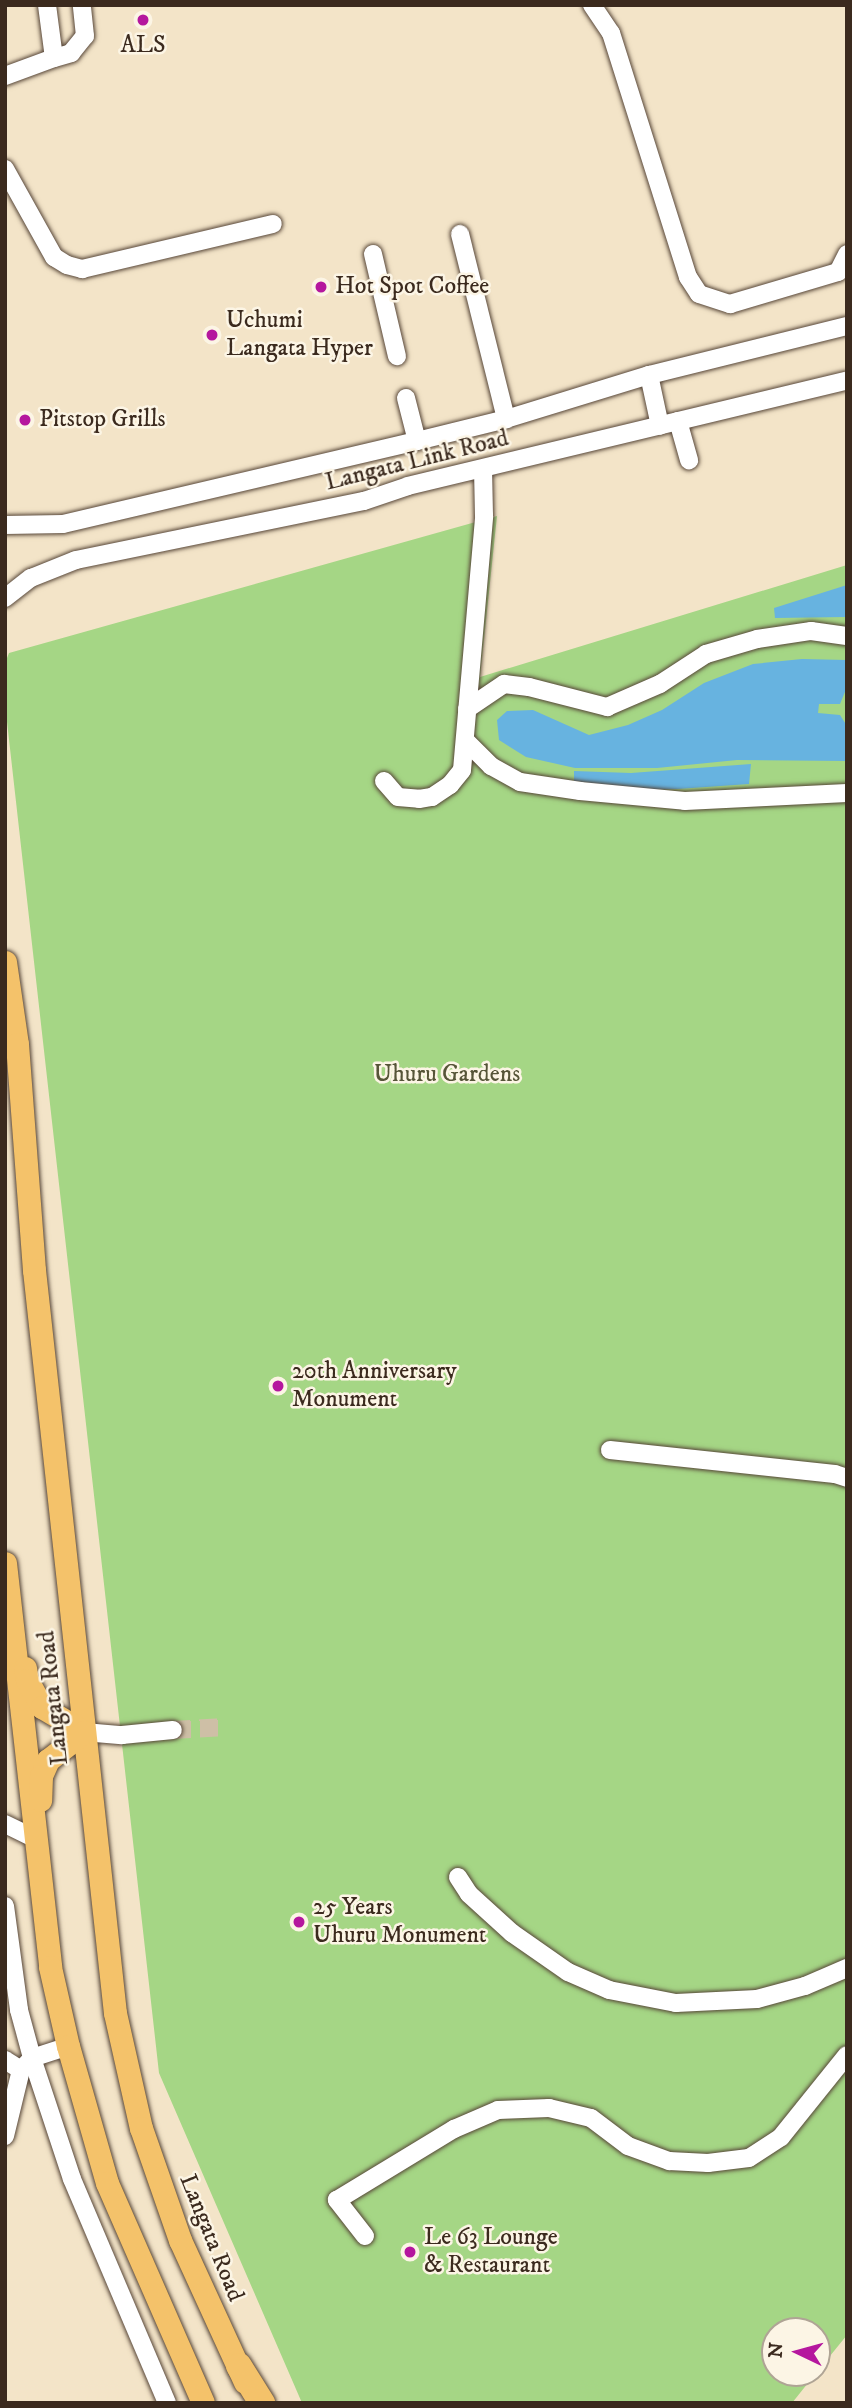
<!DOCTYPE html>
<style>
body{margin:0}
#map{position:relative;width:852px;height:2408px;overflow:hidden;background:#f3e4c8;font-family:"IM FELL DW Pica",serif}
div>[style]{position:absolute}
.green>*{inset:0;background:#a5d685}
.water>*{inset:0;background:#67b3e0}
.minor-tunnel>*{height:18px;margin-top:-9px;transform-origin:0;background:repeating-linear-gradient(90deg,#cebfa6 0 18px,transparent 0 27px)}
.roads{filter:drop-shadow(0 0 2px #574638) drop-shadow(0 0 2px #574638)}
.minor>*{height:18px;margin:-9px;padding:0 9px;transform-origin:9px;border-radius:9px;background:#fff}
.major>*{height:23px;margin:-11.5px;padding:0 11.5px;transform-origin:11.5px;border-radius:11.5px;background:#f4c26a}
.highway>*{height:26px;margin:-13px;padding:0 13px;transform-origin:13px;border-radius:13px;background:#f4c26a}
.dots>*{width:19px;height:19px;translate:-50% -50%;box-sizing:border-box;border:4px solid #fcf5e5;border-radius:50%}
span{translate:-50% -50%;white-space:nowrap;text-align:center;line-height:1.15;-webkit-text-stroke:5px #fcf5e5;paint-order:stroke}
.poi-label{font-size:24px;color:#3b2a1e}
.left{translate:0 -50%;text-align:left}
.street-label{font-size:24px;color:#3b2a1e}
.park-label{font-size:24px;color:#565538}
.frame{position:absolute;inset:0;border:7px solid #3b2a1e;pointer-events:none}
.north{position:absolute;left:761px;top:2317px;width:70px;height:70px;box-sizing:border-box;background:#fcf5e5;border:2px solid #afa495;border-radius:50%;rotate:275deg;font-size:19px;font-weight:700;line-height:28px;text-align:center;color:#3b2a1e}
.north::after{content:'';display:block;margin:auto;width:24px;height:32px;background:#b5179e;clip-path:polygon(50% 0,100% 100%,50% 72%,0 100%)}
</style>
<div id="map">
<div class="green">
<i style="clip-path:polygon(497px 516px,480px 677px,847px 565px,847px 2335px,817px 2372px,817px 2331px,775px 2331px,775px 2373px,816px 2373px,792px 2403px,302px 2403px,159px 2073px,5px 704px,5px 663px,9px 653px)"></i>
</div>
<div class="water">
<i style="clip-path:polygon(847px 585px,847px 617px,775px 618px,774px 608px)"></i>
<i style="clip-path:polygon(802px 659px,847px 660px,847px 687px,840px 704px,819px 704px,818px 713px,840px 715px,847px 726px,847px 761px,737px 760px,657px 768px,575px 768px,526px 757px,499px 740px,497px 720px,507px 711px,533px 710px,589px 735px,628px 725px,662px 710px,704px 683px,753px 664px)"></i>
<i style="clip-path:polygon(751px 764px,749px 784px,678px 789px,640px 790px,574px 781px,574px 771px,631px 773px)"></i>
</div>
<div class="minor-tunnel">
<i style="left:173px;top:1730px;width:52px;rotate:-3.3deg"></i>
</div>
<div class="roads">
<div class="minor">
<i style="left:47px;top:5px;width:53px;rotate:82.5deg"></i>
<i style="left:54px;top:58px;width:18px;rotate:-16deg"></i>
<i style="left:71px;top:53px;width:22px;rotate:-51deg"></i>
<i style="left:85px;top:36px;width:31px;rotate:-96deg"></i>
<i style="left:592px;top:5px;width:34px;rotate:56deg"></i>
<i style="left:611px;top:33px;width:256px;rotate:72.5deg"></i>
<i style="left:688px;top:277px;width:20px;rotate:57deg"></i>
<i style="left:699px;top:294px;width:33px;rotate:18deg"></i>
<i style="left:730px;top:304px;width:113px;rotate:-16.5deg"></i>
<i style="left:838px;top:272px;width:20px;rotate:-63deg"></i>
<i style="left:5px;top:76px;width:52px;rotate:-20.2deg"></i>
<i style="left:5px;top:169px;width:101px;rotate:60.9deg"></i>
<i style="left:54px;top:257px;width:15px;rotate:32deg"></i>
<i style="left:67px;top:265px;width:16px;rotate:15deg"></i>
<i style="left:82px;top:269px;width:196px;rotate:-13.3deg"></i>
<i style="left:460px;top:234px;width:191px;rotate:76deg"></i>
<i style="left:373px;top:254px;width:105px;rotate:76.8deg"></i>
<i style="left:649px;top:375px;width:52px;rotate:77.8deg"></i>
<i style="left:406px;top:398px;width:44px;rotate:75.7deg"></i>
<i style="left:678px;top:421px;width:41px;rotate:74.2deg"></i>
<i style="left:5px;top:525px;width:58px;rotate:-1deg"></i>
<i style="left:63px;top:524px;width:364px;rotate:-13.2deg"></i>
<i style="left:417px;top:441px;width:92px;rotate:-13.9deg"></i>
<i style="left:506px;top:419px;width:150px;rotate:-17.1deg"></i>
<i style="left:649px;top:375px;width:204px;rotate:-13.9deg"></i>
<i style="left:5px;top:598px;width:33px;rotate:-38deg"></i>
<i style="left:31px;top:578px;width:48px;rotate:-21.8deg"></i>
<i style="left:76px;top:560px;width:294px;rotate:-11.6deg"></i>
<i style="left:364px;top:501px;width:46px;rotate:-18.8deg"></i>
<i style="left:408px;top:486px;width:451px;rotate:-13.5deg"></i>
<i style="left:467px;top:709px;width:45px;rotate:-34deg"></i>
<i style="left:504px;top:684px;width:25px;rotate:7deg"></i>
<i style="left:529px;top:687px;width:81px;rotate:14.4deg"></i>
<i style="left:607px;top:707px;width:58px;rotate:-23.5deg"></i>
<i style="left:660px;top:684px;width:55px;rotate:-33.1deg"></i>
<i style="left:706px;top:654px;width:53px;rotate:-16.4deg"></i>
<i style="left:757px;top:639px;width:55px;rotate:-8.4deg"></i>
<i style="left:811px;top:631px;width:36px;rotate:8deg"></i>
<i style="left:465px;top:740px;width:37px;rotate:45deg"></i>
<i style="left:491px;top:766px;width:33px;rotate:29deg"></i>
<i style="left:520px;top:782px;width:61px;rotate:8.5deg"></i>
<i style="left:580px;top:791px;width:105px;rotate:5.4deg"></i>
<i style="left:685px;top:801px;width:162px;rotate:-2.8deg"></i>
<i style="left:384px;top:781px;width:21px;rotate:49deg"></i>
<i style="left:398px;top:797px;width:21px;rotate:5deg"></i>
<i style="left:419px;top:799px;width:13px;rotate:-9deg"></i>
<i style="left:432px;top:797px;width:22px;rotate:-34deg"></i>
<i style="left:450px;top:785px;width:19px;rotate:-51deg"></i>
<i style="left:462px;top:770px;width:255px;rotate:-85deg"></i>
<i style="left:484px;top:516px;width:47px;rotate:-91.2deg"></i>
<i style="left:610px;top:1450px;width:226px;rotate:6.1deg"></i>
<i style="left:835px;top:1474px;width:13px;rotate:18deg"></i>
<i style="left:84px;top:1732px;width:38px;rotate:5deg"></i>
<i style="left:122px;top:1735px;width:51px;rotate:-5.6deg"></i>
<i style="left:5px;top:1824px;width:34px;rotate:26deg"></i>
<i style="left:458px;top:1877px;width:20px;rotate:57deg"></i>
<i style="left:469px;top:1894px;width:58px;rotate:42.2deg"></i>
<i style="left:512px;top:1933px;width:68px;rotate:34.9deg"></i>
<i style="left:568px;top:1972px;width:45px;rotate:23.7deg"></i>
<i style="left:609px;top:1990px;width:68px;rotate:11deg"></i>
<i style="left:676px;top:2003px;width:81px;rotate:-2.8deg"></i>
<i style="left:757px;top:1999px;width:50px;rotate:-15.2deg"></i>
<i style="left:805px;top:1986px;width:46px;rotate:-23.2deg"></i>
<i style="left:5px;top:1906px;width:105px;rotate:82.3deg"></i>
<i style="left:19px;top:2010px;width:50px;rotate:74.8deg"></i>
<i style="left:32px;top:2058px;width:127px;rotate:71.7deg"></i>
<i style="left:72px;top:2179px;width:243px;rotate:67deg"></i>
<i style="left:5px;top:2060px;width:19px;rotate:32deg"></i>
<i style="left:5px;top:2136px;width:68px;rotate:-76.4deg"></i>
<i style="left:21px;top:2070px;width:16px;rotate:-47deg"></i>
<i style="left:32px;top:2058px;width:38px;rotate:-18deg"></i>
<i style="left:365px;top:2236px;width:46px;rotate:-127.9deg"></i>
<i style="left:337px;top:2200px;width:137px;rotate:-31.3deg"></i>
<i style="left:454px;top:2129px;width:48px;rotate:-23.4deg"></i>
<i style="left:498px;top:2110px;width:51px;rotate:-2.2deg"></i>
<i style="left:549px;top:2108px;width:43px;rotate:13.4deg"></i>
<i style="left:591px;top:2118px;width:46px;rotate:37.1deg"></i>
<i style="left:628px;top:2146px;width:44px;rotate:20.1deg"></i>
<i style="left:669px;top:2161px;width:39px;rotate:3deg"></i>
<i style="left:708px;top:2163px;width:41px;rotate:-7deg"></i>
<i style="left:749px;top:2158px;width:38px;rotate:-33deg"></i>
<i style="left:781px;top:2137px;width:105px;rotate:-51.2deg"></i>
</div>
<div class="major">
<i style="left:5px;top:962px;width:83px;rotate:81.7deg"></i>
<i style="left:17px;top:1044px;width:227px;rotate:85.7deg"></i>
<i style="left:34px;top:1270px;width:747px;rotate:83.78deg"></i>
<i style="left:115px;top:2013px;width:118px;rotate:77.3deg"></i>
<i style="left:141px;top:2128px;width:119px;rotate:70.8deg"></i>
<i style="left:180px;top:2240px;width:156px;rotate:65.4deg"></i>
<i style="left:5px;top:1563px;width:406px;rotate:83.6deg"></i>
<i style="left:50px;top:1967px;width:81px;rotate:77.2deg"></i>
<i style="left:68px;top:2046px;width:142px;rotate:74.1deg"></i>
<i style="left:107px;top:2183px;width:240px;rotate:66.4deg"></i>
<i style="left:25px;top:1668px;width:12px;rotate:81deg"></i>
<i style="left:27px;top:1680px;width:31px;rotate:61deg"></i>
<i style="left:42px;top:1707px;width:49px;rotate:30.8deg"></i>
<i style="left:84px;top:1732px;width:46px;rotate:142.1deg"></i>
<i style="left:48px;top:1760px;width:17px;rotate:114deg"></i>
<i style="left:41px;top:1776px;width:24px;rotate:92deg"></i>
</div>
<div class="highway">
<i style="left:239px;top:2366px;width:44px;rotate:58.1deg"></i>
</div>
</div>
<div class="dots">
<i style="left:143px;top:20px;background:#b5179e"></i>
<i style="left:321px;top:287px;background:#b5179e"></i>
<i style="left:212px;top:335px;background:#b5179e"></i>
<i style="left:25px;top:420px;background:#b5179e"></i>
<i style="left:278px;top:1386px;background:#b5179e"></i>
<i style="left:299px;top:1922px;background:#b5179e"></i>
<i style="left:410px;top:2252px;background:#b5179e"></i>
</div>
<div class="poi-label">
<span style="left:143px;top:46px">ALS</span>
<span class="left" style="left:335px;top:287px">Hot Spot Coffee</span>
<span class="left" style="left:226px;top:335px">Uchumi<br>Langata Hyper</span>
<span class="left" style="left:39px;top:420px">Pitstop Grills</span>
<span class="left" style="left:292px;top:1386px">20th Anniversary<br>Monument</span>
<span class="left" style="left:313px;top:1922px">25 Years<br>Uhuru Monument</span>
<span class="left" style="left:424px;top:2252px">Le 63 Lounge<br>&amp; Restaurant</span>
</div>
<div class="street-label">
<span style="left:417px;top:461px;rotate:-14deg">Langata Link Road</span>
<span style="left:54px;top:1698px;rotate:-96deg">Langata Road</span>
<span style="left:211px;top:2238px;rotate:68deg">Langata Road</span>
</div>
<div class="park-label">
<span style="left:447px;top:1075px">Uhuru Gardens</span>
</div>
<div class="frame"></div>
<div class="north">N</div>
</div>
